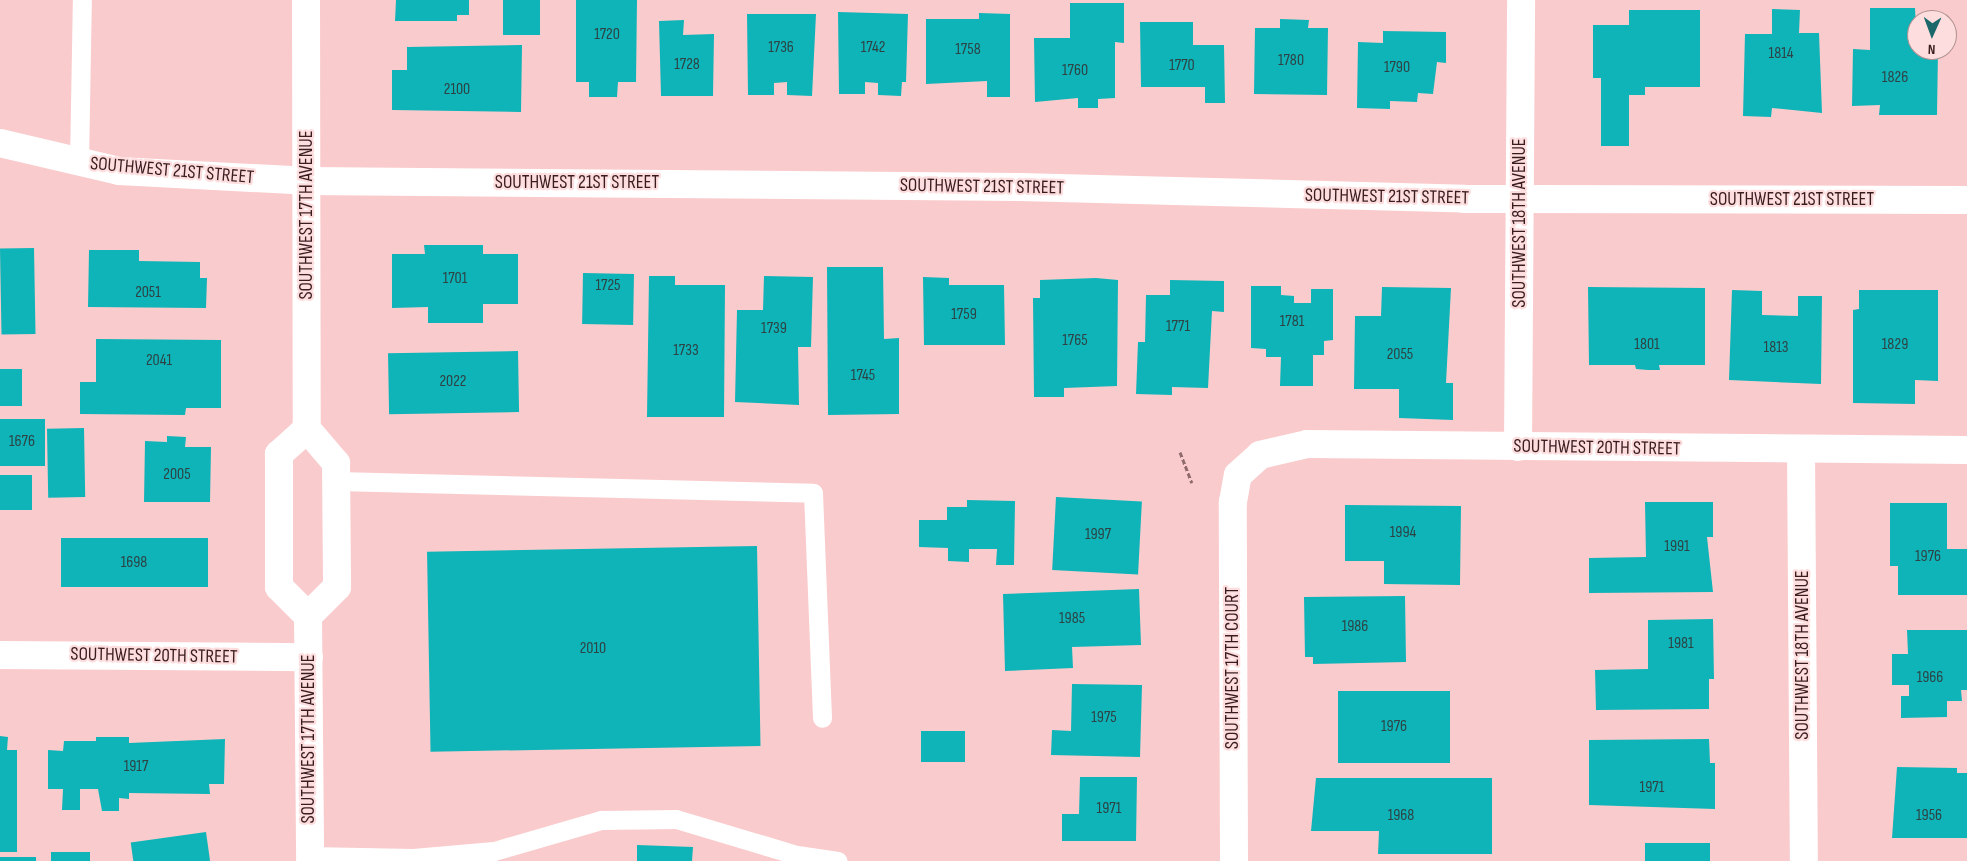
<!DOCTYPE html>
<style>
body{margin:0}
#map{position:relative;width:1967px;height:861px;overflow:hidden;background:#facbcc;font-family:"Sofia Sans Condensed",sans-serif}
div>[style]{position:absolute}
.building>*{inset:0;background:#0eb4b8;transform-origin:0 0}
.path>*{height:3px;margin-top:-1.5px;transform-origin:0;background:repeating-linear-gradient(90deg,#906b6d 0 5px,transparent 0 7.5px)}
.lane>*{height:19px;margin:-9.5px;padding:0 9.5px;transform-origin:9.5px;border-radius:9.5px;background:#fff}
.street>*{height:28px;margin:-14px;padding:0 14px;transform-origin:14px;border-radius:14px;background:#fff}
.secondary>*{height:28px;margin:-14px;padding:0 14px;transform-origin:14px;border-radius:14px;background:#fff}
span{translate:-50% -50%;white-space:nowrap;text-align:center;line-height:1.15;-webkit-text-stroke:4.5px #fddddd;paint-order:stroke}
.number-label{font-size:16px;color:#2e4244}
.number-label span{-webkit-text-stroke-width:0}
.street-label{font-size:19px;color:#391c1e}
.north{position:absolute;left:1907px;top:10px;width:50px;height:50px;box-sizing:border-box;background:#fddddd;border:1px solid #af9091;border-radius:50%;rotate:182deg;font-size:14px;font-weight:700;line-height:20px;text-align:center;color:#391c1e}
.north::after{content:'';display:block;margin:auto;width:18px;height:22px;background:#1a686a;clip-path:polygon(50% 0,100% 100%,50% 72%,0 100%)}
</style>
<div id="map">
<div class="building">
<i style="clip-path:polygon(396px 0,469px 0,469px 15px,457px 15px,457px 21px,395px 21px)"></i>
<i style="left:503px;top:0;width:37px;height:35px"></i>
<i style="clip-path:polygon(576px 0,637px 0,636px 82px,618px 82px,617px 97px,589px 97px,589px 82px,576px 82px)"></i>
<i style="clip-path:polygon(1070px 3px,1124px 3px,1124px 43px,1115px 42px,1115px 98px,1098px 99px,1098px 108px,1078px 108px,1078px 98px,1035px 102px,1034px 38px,1070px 38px)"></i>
<i style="clip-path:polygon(1870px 8px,1915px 8px,1917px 50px,1938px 50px,1937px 115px,1879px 115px,1880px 105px,1852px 106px,1853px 49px,1870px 50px)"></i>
<i style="clip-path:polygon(1772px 9px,1800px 10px,1799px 33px,1819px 33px,1822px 113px,1772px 108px,1771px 117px,1743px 116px,1745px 34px,1772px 34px)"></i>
<i style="clip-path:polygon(1629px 10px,1700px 10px,1700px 87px,1645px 87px,1645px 95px,1629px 95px,1629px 146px,1601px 146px,1601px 78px,1593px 78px,1593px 25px,1629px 25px)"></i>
<i style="clip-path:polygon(838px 12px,908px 14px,906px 82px,902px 82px,901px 96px,878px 95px,878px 83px,865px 82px,865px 94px,839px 94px)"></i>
<i style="clip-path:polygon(979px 13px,1010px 14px,1010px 97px,987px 97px,987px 81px,926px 84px,926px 19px,979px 19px)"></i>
<i style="clip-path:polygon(747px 14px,816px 14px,812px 96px,787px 95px,787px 82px,774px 83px,774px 95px,748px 95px)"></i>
<i style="clip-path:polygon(1280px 19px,1309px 20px,1308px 28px,1328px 28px,1327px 95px,1254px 94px,1255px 28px,1280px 28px)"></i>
<i style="clip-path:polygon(684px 20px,683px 35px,714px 34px,713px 96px,661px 96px,659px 21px)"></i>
<i style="clip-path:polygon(1140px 22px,1193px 22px,1193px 45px,1224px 45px,1225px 103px,1205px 103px,1205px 87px,1141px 87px)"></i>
<i style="clip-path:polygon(1383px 31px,1446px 32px,1446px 63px,1437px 62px,1433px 94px,1418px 93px,1417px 102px,1390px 101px,1390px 109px,1357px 108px,1358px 42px,1383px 43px)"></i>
<i style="clip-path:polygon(522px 45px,521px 112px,392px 110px,392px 70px,407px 70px,407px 47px)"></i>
<i style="clip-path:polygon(424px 245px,483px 245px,483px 254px,518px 254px,518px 304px,483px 304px,483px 323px,428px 323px,428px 307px,392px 308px,392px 254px,425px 254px)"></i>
<i style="left:34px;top:248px;width:86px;height:34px;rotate:89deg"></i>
<i style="clip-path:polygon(89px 250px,139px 250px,139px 261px,200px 262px,200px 278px,207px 278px,206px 308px,88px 307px)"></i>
<i style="clip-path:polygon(827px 267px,883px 267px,884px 339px,899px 338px,899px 414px,828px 415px)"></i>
<i style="left:583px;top:273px;width:51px;height:51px;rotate:1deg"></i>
<i style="clip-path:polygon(649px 276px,675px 276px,675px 285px,725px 285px,724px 417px,647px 417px)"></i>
<i style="clip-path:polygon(764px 276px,813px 277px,811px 347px,798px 347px,799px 405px,735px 402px,737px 310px,763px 310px)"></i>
<i style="clip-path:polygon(923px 277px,949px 278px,949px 285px,1004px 285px,1005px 345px,924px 345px)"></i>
<i style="clip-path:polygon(1096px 278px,1118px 280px,1117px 386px,1064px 388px,1064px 397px,1034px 397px,1033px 298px,1040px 298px,1040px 280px)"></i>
<i style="clip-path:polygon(1170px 280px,1224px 281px,1224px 312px,1212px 311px,1208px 388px,1172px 387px,1172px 395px,1136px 394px,1138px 342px,1145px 342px,1146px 295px,1170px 295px)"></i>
<i style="clip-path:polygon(1251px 286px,1281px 286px,1281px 295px,1294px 296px,1294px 303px,1311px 303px,1311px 289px,1333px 289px,1333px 340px,1324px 341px,1324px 355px,1313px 355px,1313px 386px,1280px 386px,1281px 357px,1266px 357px,1266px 349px,1251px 348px)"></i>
<i style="clip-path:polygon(1382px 287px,1451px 288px,1446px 383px,1453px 383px,1453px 420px,1399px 418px,1399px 389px,1354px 389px,1355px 316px,1381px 316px)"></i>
<i style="clip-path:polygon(1588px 287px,1705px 288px,1705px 365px,1659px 365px,1660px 370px,1648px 370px,1636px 369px,1635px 365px,1589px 365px)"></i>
<i style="clip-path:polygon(1732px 290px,1762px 291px,1762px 315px,1798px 316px,1798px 296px,1822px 296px,1821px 384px,1729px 380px)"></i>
<i style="clip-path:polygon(1859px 290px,1938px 290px,1938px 381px,1915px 380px,1915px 404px,1853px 403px,1853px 310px,1859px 309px)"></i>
<i style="clip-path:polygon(96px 339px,221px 340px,221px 408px,186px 408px,185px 415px,80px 414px,80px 382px,96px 382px)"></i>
<i style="left:518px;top:351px;width:61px;height:130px;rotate:89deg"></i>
<i style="left:0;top:369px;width:22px;height:37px"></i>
<i style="left:0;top:419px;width:45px;height:47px"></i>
<i style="left:84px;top:428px;width:69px;height:37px;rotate:89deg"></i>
<i style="clip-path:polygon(167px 436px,186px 437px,185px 447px,211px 447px,210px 502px,144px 502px,145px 441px,167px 442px)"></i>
<i style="left:0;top:475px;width:32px;height:35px"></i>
<i style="left:1056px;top:497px;width:86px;height:73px;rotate:3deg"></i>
<i style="clip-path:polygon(967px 500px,1015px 501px,1014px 565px,996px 565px,997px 549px,969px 549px,969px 562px,948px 561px,948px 548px,919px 547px,919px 520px,947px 520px,947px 507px,967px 507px)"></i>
<i style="clip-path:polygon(1645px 502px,1713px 502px,1713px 537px,1707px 537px,1713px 592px,1589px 593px,1589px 558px,1646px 557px)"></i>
<i style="clip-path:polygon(1890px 503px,1947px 503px,1947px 549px,1967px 549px,1967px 595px,1898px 595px,1898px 566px,1890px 566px)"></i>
<i style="clip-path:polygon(1345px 505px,1461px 506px,1460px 585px,1384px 584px,1384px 561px,1345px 561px)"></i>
<i style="left:61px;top:538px;width:147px;height:49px"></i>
<i style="left:757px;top:546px;width:200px;height:330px;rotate:89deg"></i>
<i style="clip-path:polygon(1139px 589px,1141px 645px,1072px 647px,1073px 668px,1005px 671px,1003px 594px)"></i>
<i style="clip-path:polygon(1405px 596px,1406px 662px,1313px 664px,1313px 657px,1305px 657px,1304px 597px)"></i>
<i style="clip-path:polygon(1713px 619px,1714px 679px,1709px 679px,1709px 709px,1596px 710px,1595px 670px,1648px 669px,1648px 620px)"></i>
<i style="clip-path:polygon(1907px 630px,1967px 630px,1967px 690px,1961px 690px,1962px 701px,1947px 701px,1947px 717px,1901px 718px,1901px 696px,1909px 696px,1909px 685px,1892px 685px,1892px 654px,1908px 654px)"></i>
<i style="clip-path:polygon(1072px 684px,1142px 685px,1140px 757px,1051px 755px,1052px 730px,1071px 731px)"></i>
<i style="left:1338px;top:691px;width:112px;height:72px"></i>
<i style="left:921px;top:731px;width:44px;height:31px"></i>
<i style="clip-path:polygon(0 736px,8px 737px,7px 750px,17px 750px,17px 852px,0 852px)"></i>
<i style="clip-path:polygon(96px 737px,129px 737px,129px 743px,225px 739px,224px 784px,209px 784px,210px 794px,129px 793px,129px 799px,119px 798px,119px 811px,102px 811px,98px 789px,80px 789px,80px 810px,62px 810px,63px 789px,48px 789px,48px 750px,63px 751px,64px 741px,96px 741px)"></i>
<i style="clip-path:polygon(1709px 739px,1710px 763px,1715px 763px,1715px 809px,1589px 805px,1589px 740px)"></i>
<i style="clip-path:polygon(1897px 767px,1957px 768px,1957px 773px,1967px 773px,1967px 838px,1892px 838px)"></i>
<i style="clip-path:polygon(1080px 777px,1137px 777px,1136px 841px,1062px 841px,1062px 814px,1079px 814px)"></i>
<i style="clip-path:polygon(1316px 778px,1492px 778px,1492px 854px,1378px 854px,1379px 831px,1311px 831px)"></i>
<i style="left:206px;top:832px;width:29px;height:76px;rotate:82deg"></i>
<i style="left:1645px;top:843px;width:65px;height:18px"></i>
<i style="clip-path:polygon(637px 845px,693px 847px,692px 861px,637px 861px)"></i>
<i style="left:51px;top:852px;width:39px;height:9px"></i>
<i style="left:0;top:857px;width:36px;height:4px"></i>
</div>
<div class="path">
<i style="left:1180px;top:452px;width:33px;rotate:69deg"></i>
</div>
<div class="lane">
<i style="left:79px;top:164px;width:164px;rotate:-89deg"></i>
<i style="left:336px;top:481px;width:477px;rotate:1.4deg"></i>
<i style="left:813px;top:493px;width:225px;rotate:87.7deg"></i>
<i style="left:309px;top:856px;width:104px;rotate:1.1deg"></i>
<i style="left:413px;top:858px;width:81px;rotate:-4.9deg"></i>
<i style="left:494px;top:851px;width:111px;rotate:-16.2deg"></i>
<i style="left:601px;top:820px;width:75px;rotate:-0.8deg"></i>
<i style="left:676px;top:819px;width:126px;rotate:16.6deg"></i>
<i style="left:797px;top:855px;width:41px;rotate:8.3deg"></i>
</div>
<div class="street">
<i style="left:0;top:143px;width:122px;rotate:13.2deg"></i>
<i style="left:119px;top:171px;width:188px;rotate:3deg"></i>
<i style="left:307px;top:181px;width:713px;rotate:0.48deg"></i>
<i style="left:1020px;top:187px;width:444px;rotate:1.5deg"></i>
<i style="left:1464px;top:199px;width:503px;rotate:0.11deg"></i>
<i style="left:1518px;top:447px;width:447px;rotate:-89.6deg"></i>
<i style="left:1801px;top:450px;width:411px;rotate:89.6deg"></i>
<i style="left:0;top:655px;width:309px;rotate:0.4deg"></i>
<i style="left:1234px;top:861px;width:359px;rotate:-90.2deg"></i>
<i style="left:1233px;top:502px;width:27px;rotate:-80deg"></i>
<i style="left:1238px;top:475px;width:30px;rotate:-42deg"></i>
<i style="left:1260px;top:455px;width:48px;rotate:-13.2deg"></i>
<i style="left:1307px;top:444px;width:660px;rotate:0.52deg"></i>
</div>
<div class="secondary">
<i style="left:306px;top:0;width:429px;rotate:89.9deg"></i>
<i style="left:307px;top:429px;width:45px;rotate:49.5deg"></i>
<i style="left:336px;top:463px;width:124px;rotate:89.5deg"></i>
<i style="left:337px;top:587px;width:41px;rotate:135deg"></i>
<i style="left:307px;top:429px;width:38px;rotate:138deg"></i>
<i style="left:279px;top:454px;width:133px;rotate:90deg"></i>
<i style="left:279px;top:587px;width:41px;rotate:45deg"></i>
<i style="left:308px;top:616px;width:245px;rotate:89.5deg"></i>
</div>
<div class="number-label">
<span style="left:607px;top:35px">1720</span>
<span style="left:781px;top:48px">1736</span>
<span style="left:873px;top:48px">1742</span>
<span style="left:968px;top:50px">1758</span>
<span style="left:1781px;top:54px">1814</span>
<span style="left:1291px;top:61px">1780</span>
<span style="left:687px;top:65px">1728</span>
<span style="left:1182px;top:66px">1770</span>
<span style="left:1397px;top:68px">1790</span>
<span style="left:1075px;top:71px">1760</span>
<span style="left:1895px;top:78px">1826</span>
<span style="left:457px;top:90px">2100</span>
<span style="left:455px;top:279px">1701</span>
<span style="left:608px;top:286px">1725</span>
<span style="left:148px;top:293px">2051</span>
<span style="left:964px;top:315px">1759</span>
<span style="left:1292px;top:322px">1781</span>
<span style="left:1178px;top:327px">1771</span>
<span style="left:774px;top:329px">1739</span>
<span style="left:1075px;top:341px">1765</span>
<span style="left:1647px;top:345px">1801</span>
<span style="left:1895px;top:345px">1829</span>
<span style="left:1776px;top:348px">1813</span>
<span style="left:686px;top:351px">1733</span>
<span style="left:1400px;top:355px">2055</span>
<span style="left:159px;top:361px">2041</span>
<span style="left:863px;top:376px">1745</span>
<span style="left:453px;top:382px">2022</span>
<span style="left:22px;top:442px">1676</span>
<span style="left:177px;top:475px">2005</span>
<span style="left:1403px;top:533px">1994</span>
<span style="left:1098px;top:535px">1997</span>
<span style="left:1677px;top:547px">1991</span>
<span style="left:1928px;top:557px">1976</span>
<span style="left:134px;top:563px">1698</span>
<span style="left:1072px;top:619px">1985</span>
<span style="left:1355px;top:627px">1986</span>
<span style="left:1681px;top:644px">1981</span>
<span style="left:593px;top:649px">2010</span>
<span style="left:1930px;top:678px">1966</span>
<span style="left:1104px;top:718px">1975</span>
<span style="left:1394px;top:727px">1976</span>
<span style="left:136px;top:767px">1917</span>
<span style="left:1652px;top:788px">1971</span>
<span style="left:1109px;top:809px">1971</span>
<span style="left:1401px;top:816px">1968</span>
<span style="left:1929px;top:816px">1956</span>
</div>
<div class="street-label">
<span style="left:172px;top:171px;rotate:5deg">SOUTHWEST 21ST STREET</span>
<span style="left:577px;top:183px">SOUTHWEST 21ST STREET</span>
<span style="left:982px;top:187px;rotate:1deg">SOUTHWEST 21ST STREET</span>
<span style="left:1387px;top:197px;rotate:1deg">SOUTHWEST 21ST STREET</span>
<span style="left:1792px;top:200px">SOUTHWEST 21ST STREET</span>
<span style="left:307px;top:215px;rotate:-90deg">SOUTHWEST 17TH AVENUE</span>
<span style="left:1520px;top:223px;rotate:-90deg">SOUTHWEST 18TH AVENUE</span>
<span style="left:1597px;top:448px;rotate:1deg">SOUTHWEST 20TH STREET</span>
<span style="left:1803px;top:655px;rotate:-90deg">SOUTHWEST 18TH AVENUE</span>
<span style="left:154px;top:656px;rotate:1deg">SOUTHWEST 20TH STREET</span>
<span style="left:1233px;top:668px;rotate:-90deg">SOUTHWEST 17TH COURT</span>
<span style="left:309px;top:739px;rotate:-90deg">SOUTHWEST 17TH AVENUE</span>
</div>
<div class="north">N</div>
</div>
